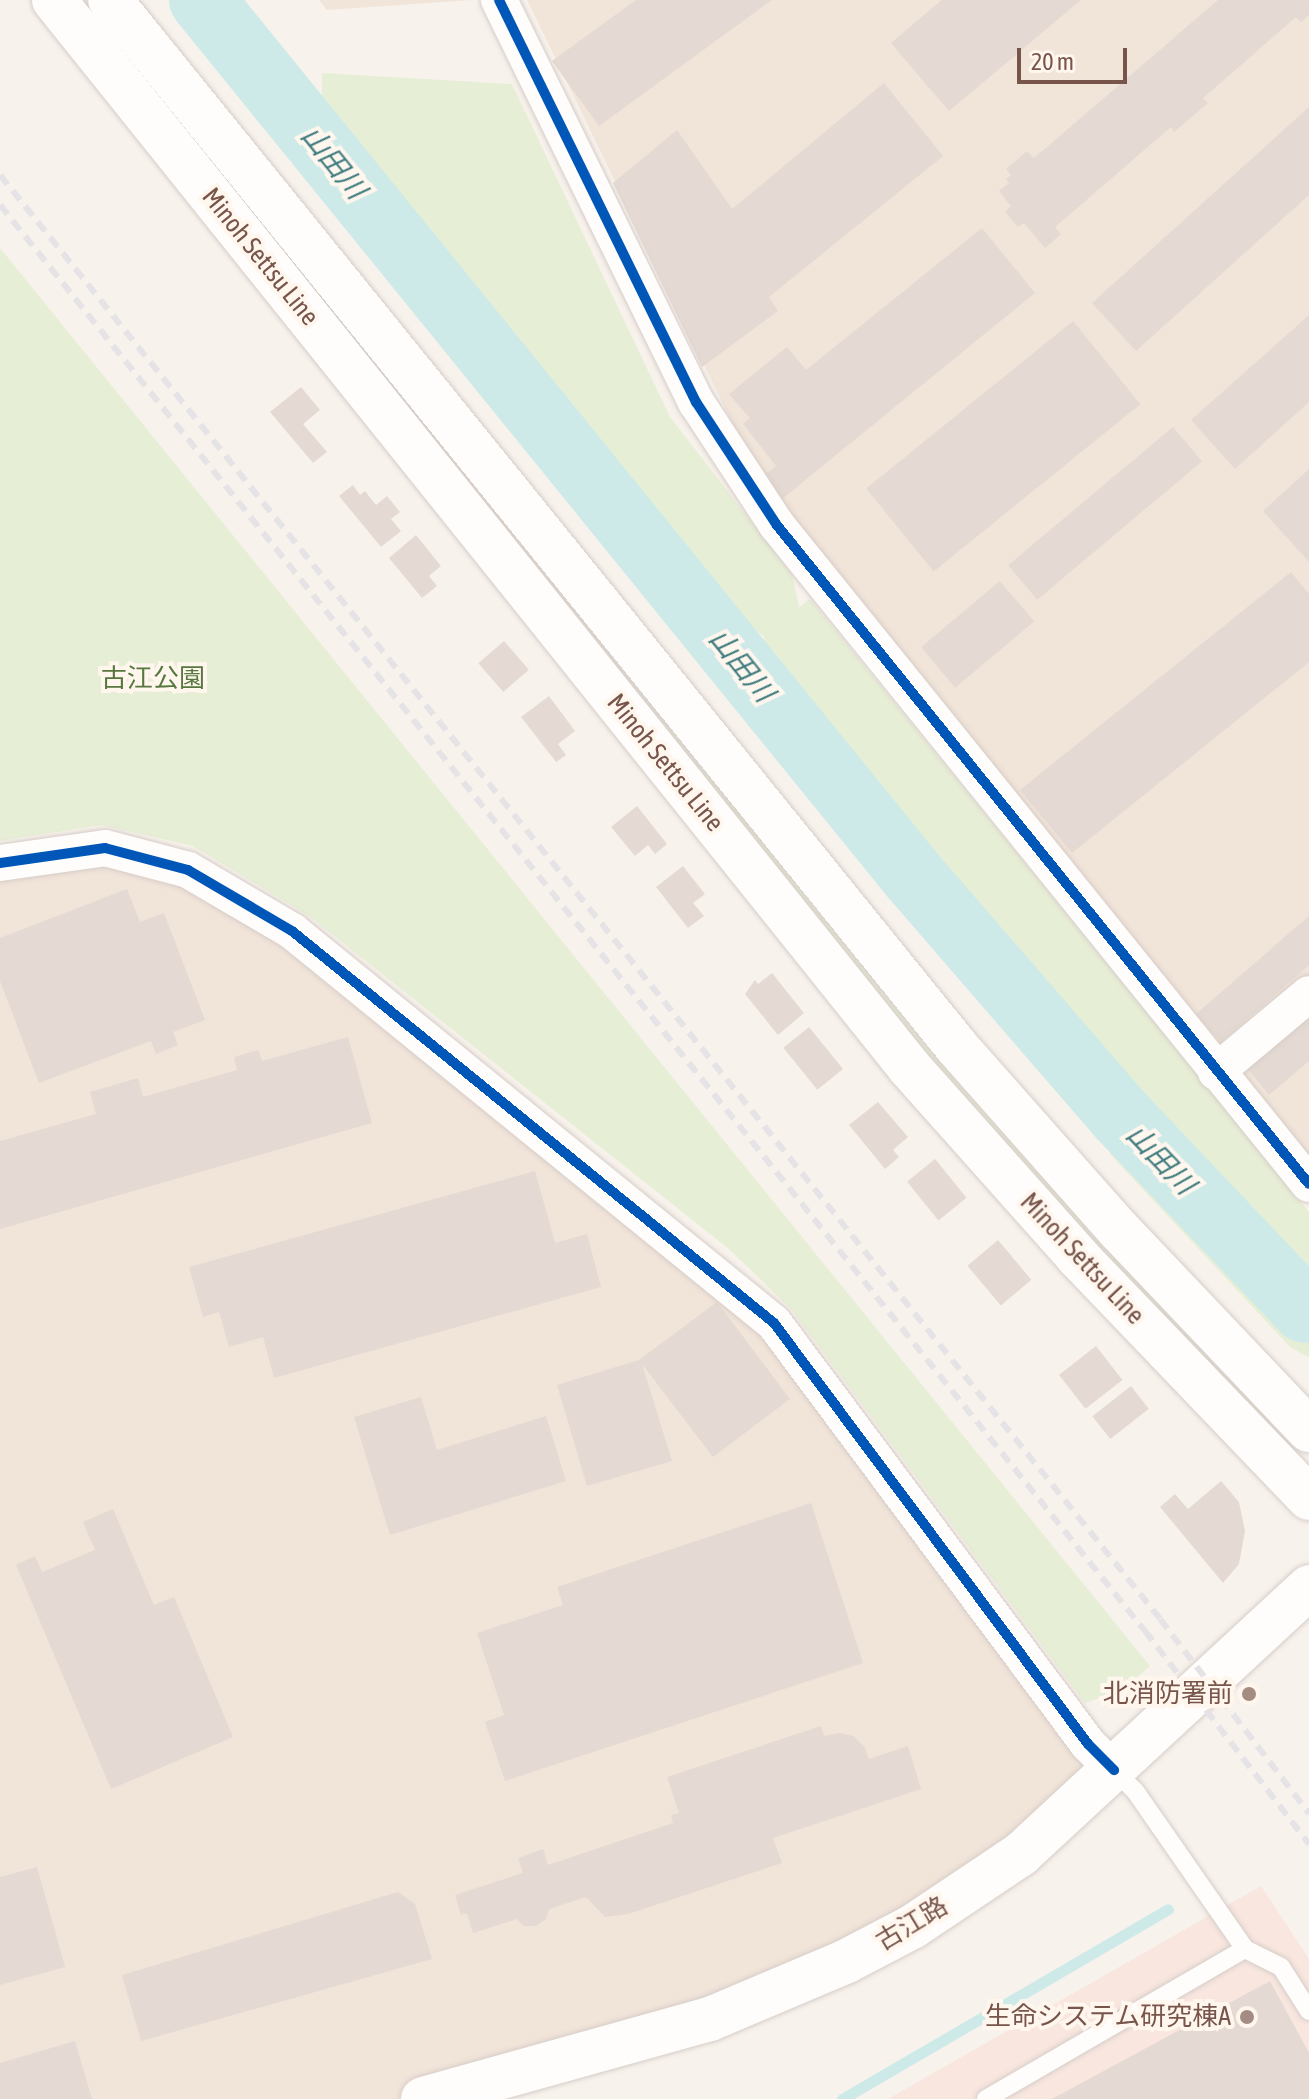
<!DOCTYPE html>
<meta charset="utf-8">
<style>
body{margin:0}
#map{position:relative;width:1309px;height:2099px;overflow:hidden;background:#f8f2ec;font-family:"Asap Condensed","Noto Sans JP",sans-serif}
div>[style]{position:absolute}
.residential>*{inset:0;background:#f1e4d9}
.commercial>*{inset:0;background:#f8e6df}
.green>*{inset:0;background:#e7eed6}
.stream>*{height:11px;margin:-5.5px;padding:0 5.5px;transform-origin:5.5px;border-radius:5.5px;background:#cdeae9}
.river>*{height:66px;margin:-33px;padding:0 33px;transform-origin:33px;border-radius:33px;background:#cdeae9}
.building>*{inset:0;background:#e4dad3;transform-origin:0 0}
.roads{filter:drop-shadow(0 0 2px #d6cdc8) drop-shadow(0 0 2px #d6cdc8)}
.service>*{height:18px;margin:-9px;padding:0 9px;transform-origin:9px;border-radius:9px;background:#fefdfc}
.minor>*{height:36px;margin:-18px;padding:0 18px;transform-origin:18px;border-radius:18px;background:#fefdfc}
.tertiary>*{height:44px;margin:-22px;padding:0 22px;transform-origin:22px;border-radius:22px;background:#fefdfc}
.secondary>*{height:44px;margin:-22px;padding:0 22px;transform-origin:22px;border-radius:22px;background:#fefdfc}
.rail>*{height:6px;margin-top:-3px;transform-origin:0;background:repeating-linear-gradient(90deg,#e5e3e5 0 12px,transparent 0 20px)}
.cycleway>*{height:10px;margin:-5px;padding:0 5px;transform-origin:5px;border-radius:5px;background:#0057b8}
.dots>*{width:22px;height:22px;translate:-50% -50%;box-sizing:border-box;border:4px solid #fff6ee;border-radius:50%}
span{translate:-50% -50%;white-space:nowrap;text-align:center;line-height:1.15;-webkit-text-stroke:8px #fff6ee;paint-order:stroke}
.street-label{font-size:26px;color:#78554a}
.park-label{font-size:26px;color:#56783f}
.poi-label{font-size:26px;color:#78554a}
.right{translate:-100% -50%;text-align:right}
.water-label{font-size:28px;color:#3c7a7d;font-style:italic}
.scale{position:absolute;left:1017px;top:48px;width:110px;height:36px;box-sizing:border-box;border:4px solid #78554a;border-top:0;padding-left:10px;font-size:24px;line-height:28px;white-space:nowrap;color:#78554a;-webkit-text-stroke:6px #fff6ee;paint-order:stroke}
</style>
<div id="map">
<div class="residential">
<i style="clip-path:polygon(319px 0,471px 0,327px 10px)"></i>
<i style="clip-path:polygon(527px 0,1309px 0,1309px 1156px,790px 518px,742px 443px)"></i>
<i style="clip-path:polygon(105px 848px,188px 870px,774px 1323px,1114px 1770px,776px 1993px,412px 2099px,0 2099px,0 863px)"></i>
</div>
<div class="commercial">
<i style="clip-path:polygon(1261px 1886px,1309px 1959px,1309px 2099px,888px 2099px)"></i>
</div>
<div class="green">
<i style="clip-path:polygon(82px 0,624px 672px,933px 1043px,1271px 1417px,1268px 1425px,1260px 1427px,881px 1010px)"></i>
<i style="clip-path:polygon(evenodd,322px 73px,512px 84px,670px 417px,792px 574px,799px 607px,810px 599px,1309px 1212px,1309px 1357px,1291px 1348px,1110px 1154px,1108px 1123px,1140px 1112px,1231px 1208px,937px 867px,756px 645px,765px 637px,730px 613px,322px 102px,322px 73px,1243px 1222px,1253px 1234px,1282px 1241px,1296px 1261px,1286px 1264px,1241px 1251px,1243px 1222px)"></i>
<i style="clip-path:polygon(0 248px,1150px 1666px,1121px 1691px,1085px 1703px,791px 1309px,729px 1249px,309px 916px,193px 846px,101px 825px,0 841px)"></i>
</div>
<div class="stream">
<i style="left:842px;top:2099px;width:377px;rotate:-30.2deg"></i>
</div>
<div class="river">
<i style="left:202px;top:0;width:1130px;rotate:50.93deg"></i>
<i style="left:914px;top:877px;width:316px;rotate:49.1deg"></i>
<i style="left:1121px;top:1116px;width:267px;rotate:46.5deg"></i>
</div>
<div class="building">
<i style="clip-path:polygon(636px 0,772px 0,599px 126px,552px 61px)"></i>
<i style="clip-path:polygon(942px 0,1081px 0,949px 111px,891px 43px)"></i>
<i style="clip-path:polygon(1218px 0,1309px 0,1309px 15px,1301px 22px,1296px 17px,1203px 98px,1208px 103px,1174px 132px,1171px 127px,1055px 227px,1061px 234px,1045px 248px,1024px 223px,1018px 227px,1005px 212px,1011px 206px,999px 191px,1009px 183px,1006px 179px,1011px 175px,1006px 169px,1027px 151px,1034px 158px)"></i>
<i style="clip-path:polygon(884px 83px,943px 156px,769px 297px,778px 311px,702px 367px,613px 183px,677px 130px,732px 209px)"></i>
<i style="clip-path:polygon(1309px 107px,1309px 195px,1136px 351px,1092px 303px)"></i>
<i style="clip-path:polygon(982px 228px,1035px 293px,782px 499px,763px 476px,776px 466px,743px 424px,750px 418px,729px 394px,787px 347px,806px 370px)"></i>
<i style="clip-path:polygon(1309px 315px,1309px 402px,1235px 469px,1191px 420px)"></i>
<i style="left:1073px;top:321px;width:107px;height:266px;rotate:51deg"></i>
<i style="clip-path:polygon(301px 387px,320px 410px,303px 424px,327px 452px,313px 463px,270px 412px)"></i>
<i style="left:1173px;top:427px;width:45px;height:215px;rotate:50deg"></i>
<i style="clip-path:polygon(1309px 469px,1309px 562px,1263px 511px)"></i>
<i style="clip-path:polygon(353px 485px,360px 495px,365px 491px,376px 505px,387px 496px,400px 512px,391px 519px,401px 531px,381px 547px,339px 496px)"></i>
<i style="clip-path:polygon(416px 535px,441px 566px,429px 576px,437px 586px,422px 598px,389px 558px)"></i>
<i style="clip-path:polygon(1291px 572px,1309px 594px,1309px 662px,1072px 853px,1020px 790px)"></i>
<i style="left:1000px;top:581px;width:53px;height:103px;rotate:50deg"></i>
<i style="left:504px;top:641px;width:38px;height:34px;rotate:49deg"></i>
<i style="clip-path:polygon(549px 696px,575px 731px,558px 744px,566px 755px,556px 762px,521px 717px)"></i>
<i style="clip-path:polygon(637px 806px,667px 844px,655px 854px,648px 845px,635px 856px,611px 827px)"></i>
<i style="clip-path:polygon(683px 866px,705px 894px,693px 903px,704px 916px,688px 928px,656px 887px)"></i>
<i style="clip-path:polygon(127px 889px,140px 922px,164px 913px,205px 1020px,173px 1032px,178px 1045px,156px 1054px,151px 1041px,39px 1083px,0 981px,0 938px)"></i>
<i style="clip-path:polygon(1309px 916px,1309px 965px,1221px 1042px,1196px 1014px)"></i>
<i style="clip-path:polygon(772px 973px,804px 1013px,778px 1035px,745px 994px,755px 980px,758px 984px)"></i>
<i style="clip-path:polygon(1309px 1016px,1309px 1061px,1269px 1095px,1247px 1068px)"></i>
<i style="left:809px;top:1027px;width:54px;height:33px;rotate:51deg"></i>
<i style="clip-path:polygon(348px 1037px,372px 1123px,0 1229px,0 1141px,96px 1114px,90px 1092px,138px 1078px,143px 1097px,237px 1070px,234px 1057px,258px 1050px,262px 1061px)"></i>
<i style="clip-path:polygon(878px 1102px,908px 1137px,893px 1150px,899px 1157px,885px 1169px,849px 1125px)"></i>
<i style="left:935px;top:1159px;width:50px;height:36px;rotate:51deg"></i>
<i style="clip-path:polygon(535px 1171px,555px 1243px,587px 1234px,601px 1287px,274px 1378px,263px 1337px,229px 1347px,219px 1312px,203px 1317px,189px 1267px)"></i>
<i style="left:998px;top:1240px;width:52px;height:40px;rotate:50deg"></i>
<i style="clip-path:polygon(717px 1302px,790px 1399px,713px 1457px,642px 1364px,672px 1461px,587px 1486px,557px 1385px,639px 1360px)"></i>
<i style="left:1096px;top:1346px;width:43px;height:47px;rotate:52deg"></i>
<i style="left:1131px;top:1386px;width:29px;height:49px;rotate:52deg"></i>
<i style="clip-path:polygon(421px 1397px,437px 1450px,546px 1416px,566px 1481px,390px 1535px,354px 1417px)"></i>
<i style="clip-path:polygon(1221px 1481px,1239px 1502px,1245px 1531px,1239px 1564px,1223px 1583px,1160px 1507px,1175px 1494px,1188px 1509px)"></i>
<i style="clip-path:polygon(811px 1503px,863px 1663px,505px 1781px,485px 1722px,504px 1715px,477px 1633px,563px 1605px,557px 1587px)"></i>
<i style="clip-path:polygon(113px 1509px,154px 1605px,174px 1597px,233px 1737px,111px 1789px,16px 1565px,35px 1556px,42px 1572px,95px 1550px,83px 1522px)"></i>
<i style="clip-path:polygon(821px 1726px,824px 1736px,839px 1733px,853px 1736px,864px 1746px,869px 1759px,908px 1746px,921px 1789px,773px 1838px,782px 1863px,628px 1914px,605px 1917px,586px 1897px,549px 1909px,546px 1919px,536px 1926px,524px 1926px,517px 1919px,473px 1933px,467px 1913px,461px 1915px,455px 1895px,523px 1873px,518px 1858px,543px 1849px,548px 1865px,673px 1823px,671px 1815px,679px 1813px,667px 1777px)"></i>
<i style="clip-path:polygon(37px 1867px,65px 1967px,0 1985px,0 1877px)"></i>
<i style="clip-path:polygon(398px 1892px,415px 1904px,432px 1959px,141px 2041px,122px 1975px)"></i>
<i style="clip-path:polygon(1270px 1981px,1309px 2053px,1309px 2099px,1052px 2099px)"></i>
<i style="clip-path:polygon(75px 2041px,92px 2099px,0 2099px,0 2063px)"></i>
</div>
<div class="roads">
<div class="service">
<i style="left:1245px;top:1949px;width:40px;rotate:26.6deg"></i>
<i style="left:1281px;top:1967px;width:52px;rotate:57.5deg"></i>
<i style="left:986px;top:2099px;width:299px;rotate:-30.1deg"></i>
<i style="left:1245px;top:1949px;width:193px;rotate:-124.8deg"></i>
<i style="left:1135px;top:1791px;width:30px;rotate:-135deg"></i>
</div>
<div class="minor">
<i style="left:499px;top:0;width:448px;rotate:63.9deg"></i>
<i style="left:696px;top:402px;width:146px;rotate:56.7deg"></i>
<i style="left:776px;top:524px;width:848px;rotate:51.08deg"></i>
<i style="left:0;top:863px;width:106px;rotate:-8.1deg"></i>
<i style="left:105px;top:848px;width:86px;rotate:14.8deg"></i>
<i style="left:188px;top:870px;width:121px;rotate:30.4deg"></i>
<i style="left:292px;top:931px;width:621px;rotate:39.12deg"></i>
<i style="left:774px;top:1323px;width:525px;rotate:53.28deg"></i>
<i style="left:1088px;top:1744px;width:37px;rotate:45deg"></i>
<i style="left:1216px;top:1072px;width:121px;rotate:-40deg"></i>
</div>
<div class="tertiary">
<i style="left:423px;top:2099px;width:298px;rotate:-15.6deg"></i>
<i style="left:710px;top:2019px;width:147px;rotate:-22.9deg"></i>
<i style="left:845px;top:1962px;width:76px;rotate:-27.6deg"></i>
<i style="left:912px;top:1927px;width:131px;rotate:-33.8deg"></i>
<i style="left:1021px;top:1854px;width:393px;rotate:-42.8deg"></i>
</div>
<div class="secondary">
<i style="left:54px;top:0;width:1367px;rotate:51.29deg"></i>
<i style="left:909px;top:1067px;width:254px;rotate:48.3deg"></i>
<i style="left:1078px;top:1257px;width:334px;rotate:46.2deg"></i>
<i style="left:110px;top:0;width:1345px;rotate:51.03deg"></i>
<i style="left:956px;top:1046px;width:246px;rotate:48.5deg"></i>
<i style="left:1119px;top:1230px;width:276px;rotate:46.5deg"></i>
</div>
</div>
<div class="rail">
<i style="left:0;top:175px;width:1852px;rotate:51.22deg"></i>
<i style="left:1160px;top:1619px;width:245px;rotate:52.5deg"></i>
<i style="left:0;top:205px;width:1829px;rotate:51.24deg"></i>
<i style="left:1145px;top:1631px;width:269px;rotate:52.4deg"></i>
</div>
<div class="cycleway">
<i style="left:499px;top:0;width:448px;rotate:63.9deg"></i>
<i style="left:696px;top:402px;width:146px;rotate:56.7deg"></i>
<i style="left:776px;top:524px;width:848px;rotate:51.08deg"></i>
<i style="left:0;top:863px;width:106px;rotate:-8.1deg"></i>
<i style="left:105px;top:848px;width:86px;rotate:14.8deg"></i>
<i style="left:188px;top:870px;width:121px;rotate:30.4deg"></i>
<i style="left:292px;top:931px;width:621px;rotate:39.12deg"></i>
<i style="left:774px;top:1323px;width:525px;rotate:53.28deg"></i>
<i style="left:1088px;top:1744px;width:37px;rotate:45deg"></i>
</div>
<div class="dots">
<i style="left:1249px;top:1694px;background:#a58c83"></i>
<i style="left:1247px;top:2017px;background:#a58c83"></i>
</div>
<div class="street-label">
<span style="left:260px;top:257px;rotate:51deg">Minoh Settsu Line</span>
<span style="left:665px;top:763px;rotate:51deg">Minoh Settsu Line</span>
<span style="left:1082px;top:1259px;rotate:47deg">Minoh Settsu Line</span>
<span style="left:912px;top:1924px;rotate:-31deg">古江路</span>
</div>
<div class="park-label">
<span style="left:153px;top:679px">古江公園</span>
</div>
<div class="poi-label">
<span class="right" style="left:1233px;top:1694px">北消防署前</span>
<span class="right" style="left:1231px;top:2017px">生命システム研究棟A</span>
</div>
<div class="water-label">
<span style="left:334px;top:162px;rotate:51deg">山田川</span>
<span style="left:742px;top:665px;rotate:51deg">山田川</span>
<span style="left:1161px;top:1159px;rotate:46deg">山田川</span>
</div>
<div class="scale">20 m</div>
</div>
